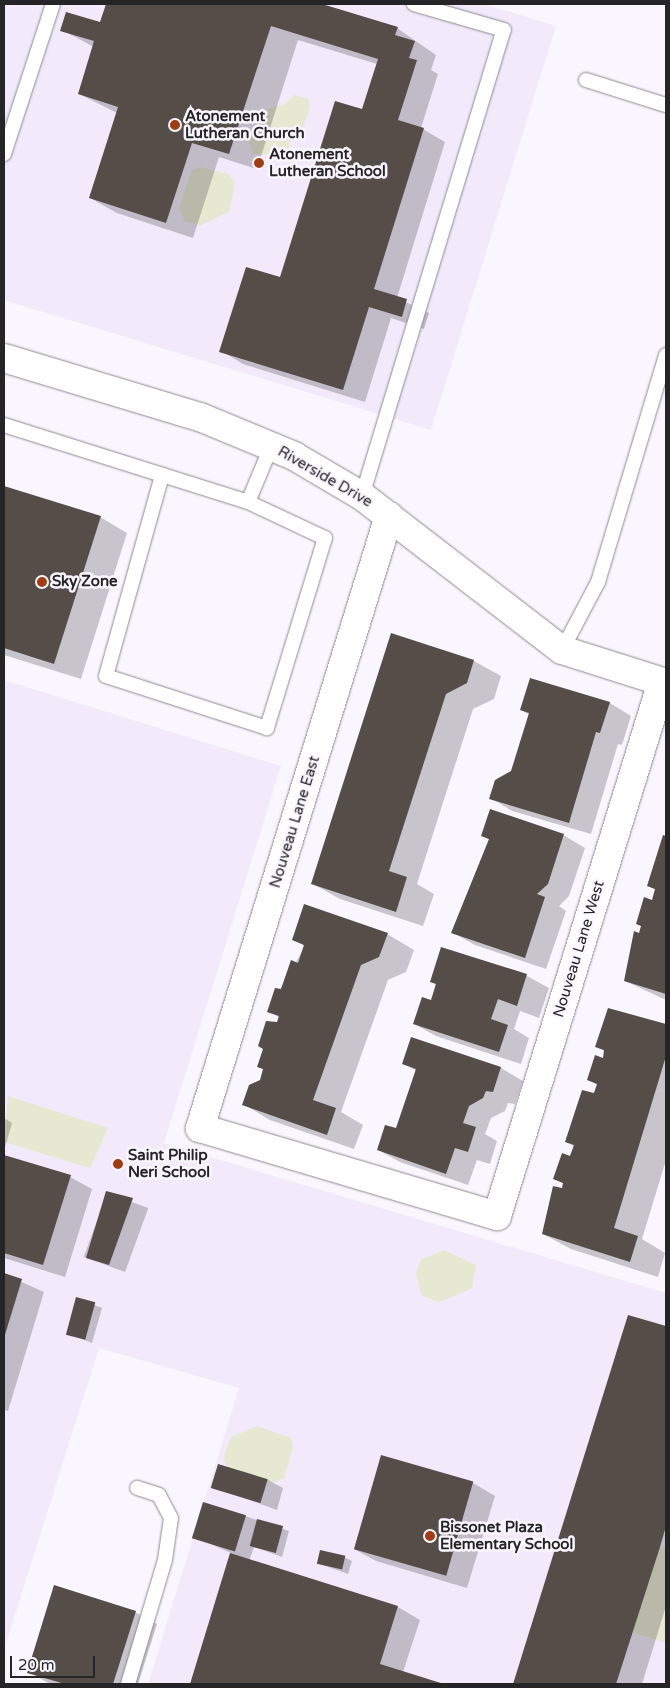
<!DOCTYPE html>
<style>
body{margin:0}
#map{position:relative;width:670px;height:1688px;overflow:hidden;background:#faf6ff;font-family:"Varela Round",sans-serif}
div>[style]{position:absolute}
.built>*{inset:0;background:#f2eafa}
.green>*{inset:0;background:#e6e8d2}
.shadow>*{inset:0;background:#0003;transform-origin:0 0}
.building>*{inset:0;background:#544d48;transform-origin:0 0}
.roads{filter:drop-shadow(0 0 1px #8d8991) drop-shadow(0 0 1px #8d8991)}
.service>*{height:14px;margin:-7px;padding:0 7px;transform-origin:7px;border-radius:7px;background:#fff}
.minor>*{height:28px;margin:-14px;padding:0 14px;transform-origin:14px;border-radius:14px;background:#fff}
.dots>*{width:14px;height:14px;translate:-50% -50%;box-sizing:border-box;border:2px solid #faf6ff;border-radius:50%}
span{translate:-50% -50%;white-space:nowrap;text-align:center;line-height:1.15;-webkit-text-stroke:5px #faf6ff;paint-order:stroke}
.poi-label{font-size:15px;color:#252427;font-weight:700}
.left{translate:0 -50%;text-align:left}
.street-label{font-size:15px;color:#252427}
.frame{position:absolute;inset:0;border:5px solid #252427;pointer-events:none}
.scale{position:absolute;left:10px;top:1656px;width:85px;height:22px;box-sizing:border-box;border:2px solid #252427;border-top:0;padding-left:6px;font-size:15px;line-height:18px;white-space:nowrap;color:#252427;-webkit-text-stroke:4px #faf6ff;paint-order:stroke}
</style>
<div id="map">
<div class="built">
<i style="clip-path:polygon(4px 4px,484px 4px,556px 26px,431px 430px,4px 300px)"></i>
<i style="clip-path:polygon(4px 680px,281px 766px,164px 1143px,666px 1293px,666px 1684px,148px 1684px,239px 1388px,99px 1348px,4px 1650px)"></i>
</div>
<div class="green">
<i style="clip-path:polygon(294px 95px,308px 99px,310px 107px,300px 136px,289px 143px,289px 152px,282px 156px,253px 154px,247px 136px,269px 108px,285px 104px)"></i>
<i style="clip-path:polygon(201px 167px,228px 174px,235px 182px,229px 212px,200px 226px,185px 221px,179px 208px,192px 170px)"></i>
<i style="clip-path:polygon(8px 1096px,108px 1128px,90px 1168px,4px 1142px)"></i>
<i style="clip-path:polygon(444px 1250px,476px 1265px,472px 1288px,440px 1302px,422px 1296px,416px 1273px,421px 1260px)"></i>
<i style="clip-path:polygon(257px 1426px,291px 1438px,293px 1448px,284px 1478px,273px 1483px,230px 1470px,223px 1459px,231px 1437px)"></i>
<i style="clip-path:polygon(660px 1547px,666px 1549px,666px 1643px,632px 1632px)"></i>
</div>
<div class="shadow">
<i style="clip-path:polygon(107px 4px,318px 4px,397px 28px,436px 55px,431px 70px,438px 74px,421px 128px,445px 142px,397px 298px,429px 313px,424px 329px,391px 318px,365px 402px,243px 364px,221px 351px,281px 279px,363px 111px,377px 64px,298px 40px,257px 169px,219px 157px,193px 238px,117px 213px,90px 198px,117px 113px,79px 94px,94px 47px,62px 30px,100px 24px)"></i>
<i style="clip-path:polygon(4px 487px,100px 517px,127px 533px,81px 679px,4px 655px)"></i>
<i style="clip-path:polygon(392px 635px,474px 661px,501px 676px,494px 699px,473px 709px,417px 884px,434px 894px,423px 926px,340px 899px,313px 884px)"></i>
<i style="clip-path:polygon(610px 703px,631px 716px,622px 745px,618px 744px,591px 834px,512px 811px,491px 798px,512px 772px,530px 715px,521px 710px)"></i>
<i style="clip-path:polygon(563px 835px,585px 848px,569px 896px,559px 906px,566px 911px,546px 969px,475px 945px,453px 933px,490px 840px,482px 836px)"></i>
<i style="clip-path:polygon(664px 836px,666px 837px,666px 1000px,625px 981px,656px 890px,648px 886px)"></i>
<i style="clip-path:polygon(387px 934px,414px 950px,406px 972px,388px 980px,341px 1112px,363px 1125px,354px 1149px,270px 1120px,243px 1104px,261px 1081px,264px 1070px,258px 1066px,280px 1018px,268px 1011px,305px 946px,293px 939px)"></i>
<i style="clip-path:polygon(442px 949px,527px 976px,549px 988px,539px 1018px,520px 1011px,514px 1029px,529px 1038px,521px 1064px,436px 1036px,414px 1024px,432px 1002px)"></i>
<i style="clip-path:polygon(609px 1009px,666px 1026px,666px 1160px,642px 1239px,665px 1253px,658px 1277px,571px 1249px,543px 1234px,564px 1184px,555px 1179px,575px 1147px,566px 1142px,598px 1085px,589px 1080px,604px 1059px,605px 1052px,596px 1046px)"></i>
<i style="clip-path:polygon(412px 1038px,501px 1068px,523px 1081px,515px 1104px,508px 1103px,505px 1111px,491px 1118px,485px 1134px,497px 1141px,490px 1164px,477px 1160px,468px 1185px,400px 1162px,378px 1150px,397px 1130px,416px 1071px,403px 1063px)"></i>
<i style="clip-path:polygon(4px 1118px,12px 1123px,4px 1151px)"></i>
<i style="clip-path:polygon(4px 1156px,70px 1177px,92px 1189px,65px 1277px,4px 1258px)"></i>
<i style="left:107px;top:1193px;width:44px;height:68px;rotate:20deg"></i>
<i style="clip-path:polygon(4px 1274px,44px 1292px,8px 1411px,4px 1410px)"></i>
<i style="clip-path:polygon(77px 1298px,102px 1308px,92px 1343px,67px 1333px)"></i>
<i style="clip-path:polygon(629px 1316px,666px 1327px,666px 1606px,642px 1684px,514px 1684px)"></i>
<i style="clip-path:polygon(382px 1456px,473px 1483px,495px 1496px,467px 1588px,376px 1561px,354px 1549px)"></i>
<i style="clip-path:polygon(268px 1480px,283px 1488px,277px 1510px,213px 1487px)"></i>
<i style="clip-path:polygon(245px 1516px,289px 1531px,282px 1557px,254px 1547px,249px 1561px,398px 1607px,420px 1620px,403px 1672px,441px 1684px,191px 1684px,231px 1553px,194px 1537px)"></i>
<i style="clip-path:polygon(344px 1557px,352px 1561px,348px 1574px,317px 1563px)"></i>
<i style="clip-path:polygon(135px 1612px,157px 1624px,138px 1684px,50px 1684px,29px 1672px)"></i>
</div>
<div class="building">
<i style="clip-path:polygon(106px 4px,322px 4px,398px 27px,395px 35px,415px 41px,409px 58px,417px 60px,398px 120px,424px 128px,374px 289px,407px 299px,402px 317px,369px 307px,343px 390px,219px 352px,246px 267px,280px 277px,335px 101px,362px 109px,378px 59px,271px 26px,229px 154px,192px 143px,166px 223px,89px 198px,118px 107px,78px 94px,94px 41px,60px 31px,66px 12px,100px 22px)"></i>
<i style="clip-path:polygon(4px 486px,101px 516px,54px 664px,4px 648px)"></i>
<i style="clip-path:polygon(391px 633px,474px 660px,467px 683px,446px 694px,389px 871px,407px 877px,396px 912px,311px 884px)"></i>
<i style="clip-path:polygon(530px 678px,610px 702px,600px 733px,596px 732px,569px 823px,489px 799px,495px 780px,511px 771px,529px 713px,520px 710px)"></i>
<i style="clip-path:polygon(490px 809px,564px 834px,548px 884px,537px 894px,545px 897px,525px 958px,451px 933px,489px 839px,481px 836px)"></i>
<i style="clip-path:polygon(663px 835px,666px 836px,666px 994px,624px 981px,634px 931px,639px 933px,641px 926px,636px 924px,644px 897px,652px 900px,655px 889px,647px 886px)"></i>
<i style="clip-path:polygon(304px 904px,388px 933px,379px 957px,361px 965px,313px 1100px,336px 1108px,327px 1135px,242px 1105px,249px 1085px,260px 1080px,263px 1069px,257px 1067px,263px 1049px,258px 1046px,266px 1021px,277px 1022px,279px 1016px,267px 1012px,275px 988px,281px 989px,291px 960px,298px 963px,304px 945px,292px 940px)"></i>
<i style="clip-path:polygon(441px 947px,527px 974px,517px 1006px,498px 999px,491px 1019px,508px 1025px,499px 1052px,413px 1024px,422px 997px,431px 1000px,436px 984px,430px 982px)"></i>
<i style="clip-path:polygon(608px 1008px,666px 1024px,666px 1056px,614px 1228px,638px 1236px,630px 1262px,542px 1234px,553px 1186px,562px 1188px,563px 1183px,553px 1179px,562px 1153px,570px 1156px,574px 1145px,565px 1142px,582px 1090px,594px 1093px,597px 1084px,587px 1080px,595px 1055px,603px 1058px,604px 1050px,595px 1047px)"></i>
<i style="clip-path:polygon(411px 1037px,501px 1067px,493px 1092px,486px 1091px,483px 1098px,469px 1106px,463px 1123px,476px 1127px,468px 1152px,455px 1148px,446px 1174px,377px 1150px,385px 1125px,396px 1128px,416px 1069px,402px 1064px)"></i>
<i style="clip-path:polygon(4px 1155px,71px 1175px,43px 1265px,4px 1253px)"></i>
<i style="clip-path:polygon(106px 1191px,133px 1198px,109px 1265px,86px 1258px)"></i>
<i style="clip-path:polygon(4px 1273px,22px 1279px,4px 1338px)"></i>
<i style="left:76px;top:1297px;width:20px;height:39px;rotate:15deg"></i>
<i style="clip-path:polygon(628px 1315px,666px 1326px,666px 1526px,660px 1547px,616px 1684px,513px 1684px)"></i>
<i style="left:381px;top:1455px;width:96px;height:98px;rotate:16deg"></i>
<i style="left:218px;top:1464px;width:52px;height:25px;rotate:17deg"></i>
<i style="left:203px;top:1502px;width:45px;height:38px;rotate:17deg"></i>
<i style="left:257px;top:1519px;width:27px;height:28px;rotate:15deg"></i>
<i style="left:320px;top:1550px;width:26px;height:14px;rotate:13deg"></i>
<i style="clip-path:polygon(230px 1553px,398px 1606px,380px 1664px,444px 1684px,190px 1684px)"></i>
<i style="clip-path:polygon(54px 1585px,136px 1611px,113px 1684px,65px 1684px,27px 1673px)"></i>
</div>
<div class="roads">
<div class="service">
<i style="left:586px;top:80px;width:84px;rotate:17.4deg"></i>
<i style="left:4px;top:154px;width:158px;rotate:-71.9deg"></i>
<i style="left:4px;top:425px;width:256px;rotate:17.5deg"></i>
<i style="left:248px;top:502px;width:85px;rotate:25.1deg"></i>
<i style="left:325px;top:538px;width:199px;rotate:107deg"></i>
<i style="left:267px;top:728px;width:169px;rotate:-162.1deg"></i>
<i style="left:106px;top:676px;width:209px;rotate:-74.4deg"></i>
<i style="left:362px;top:496px;width:487px;rotate:-73.1deg"></i>
<i style="left:504px;top:30px;width:94px;rotate:-163.9deg"></i>
<i style="left:248px;top:502px;width:60px;rotate:-67.3deg"></i>
<i style="left:562px;top:650px;width:77px;rotate:-62.1deg"></i>
<i style="left:598px;top:582px;width:237px;rotate:-73.3deg"></i>
<i style="left:128px;top:1684px;width:129px;rotate:-73.4deg"></i>
<i style="left:165px;top:1560px;width:42px;rotate:-81.9deg"></i>
<i style="left:171px;top:1518px;width:26px;rotate:-118deg"></i>
<i style="left:159px;top:1495px;width:23px;rotate:-162deg"></i>
</div>
<div class="minor">
<i style="left:4px;top:358px;width:205px;rotate:16.8deg"></i>
<i style="left:200px;top:417px;width:102px;rotate:22.5deg"></i>
<i style="left:294px;top:456px;width:79px;rotate:30.5deg"></i>
<i style="left:362px;top:496px;width:252px;rotate:37.6deg"></i>
<i style="left:562px;top:650px;width:109px;rotate:17.6deg"></i>
<i style="left:389px;top:516px;width:641px;rotate:107.16deg"></i>
<i style="left:200px;top:1128px;width:310px;rotate:16.5deg"></i>
<i style="left:497px;top:1216px;width:559px;rotate:-72.83deg"></i>
</div>
</div>
<div class="dots">
<i style="left:175px;top:125px;background:#a23d12"></i>
<i style="left:259px;top:163px;background:#a23d12"></i>
<i style="left:42px;top:582px;background:#a23d12"></i>
<i style="left:118px;top:1164px;background:#a23d12"></i>
<i style="left:430px;top:1536px;background:#a23d12"></i>
</div>
<div class="poi-label">
<span class="left" style="left:185px;top:125px">Atonement<br>Lutheran Church</span>
<span class="left" style="left:269px;top:163px">Atonement<br>Lutheran School</span>
<span class="left" style="left:52px;top:582px">Sky Zone</span>
<span class="left" style="left:128px;top:1164px">Saint Philip<br>Neri School</span>
<span class="left" style="left:440px;top:1536px">Bissonet Plaza<br>Elementary School</span>
</div>
<div class="street-label">
<span style="left:325px;top:477px;rotate:30deg">Riverside Drive</span>
<span style="left:295px;top:822px;rotate:-73deg">Nouveau Lane East</span>
<span style="left:579px;top:949px;rotate:-73deg">Nouveau Lane West</span>
</div>
<div class="frame"></div>
<div class="scale">20 m</div>
</div>
